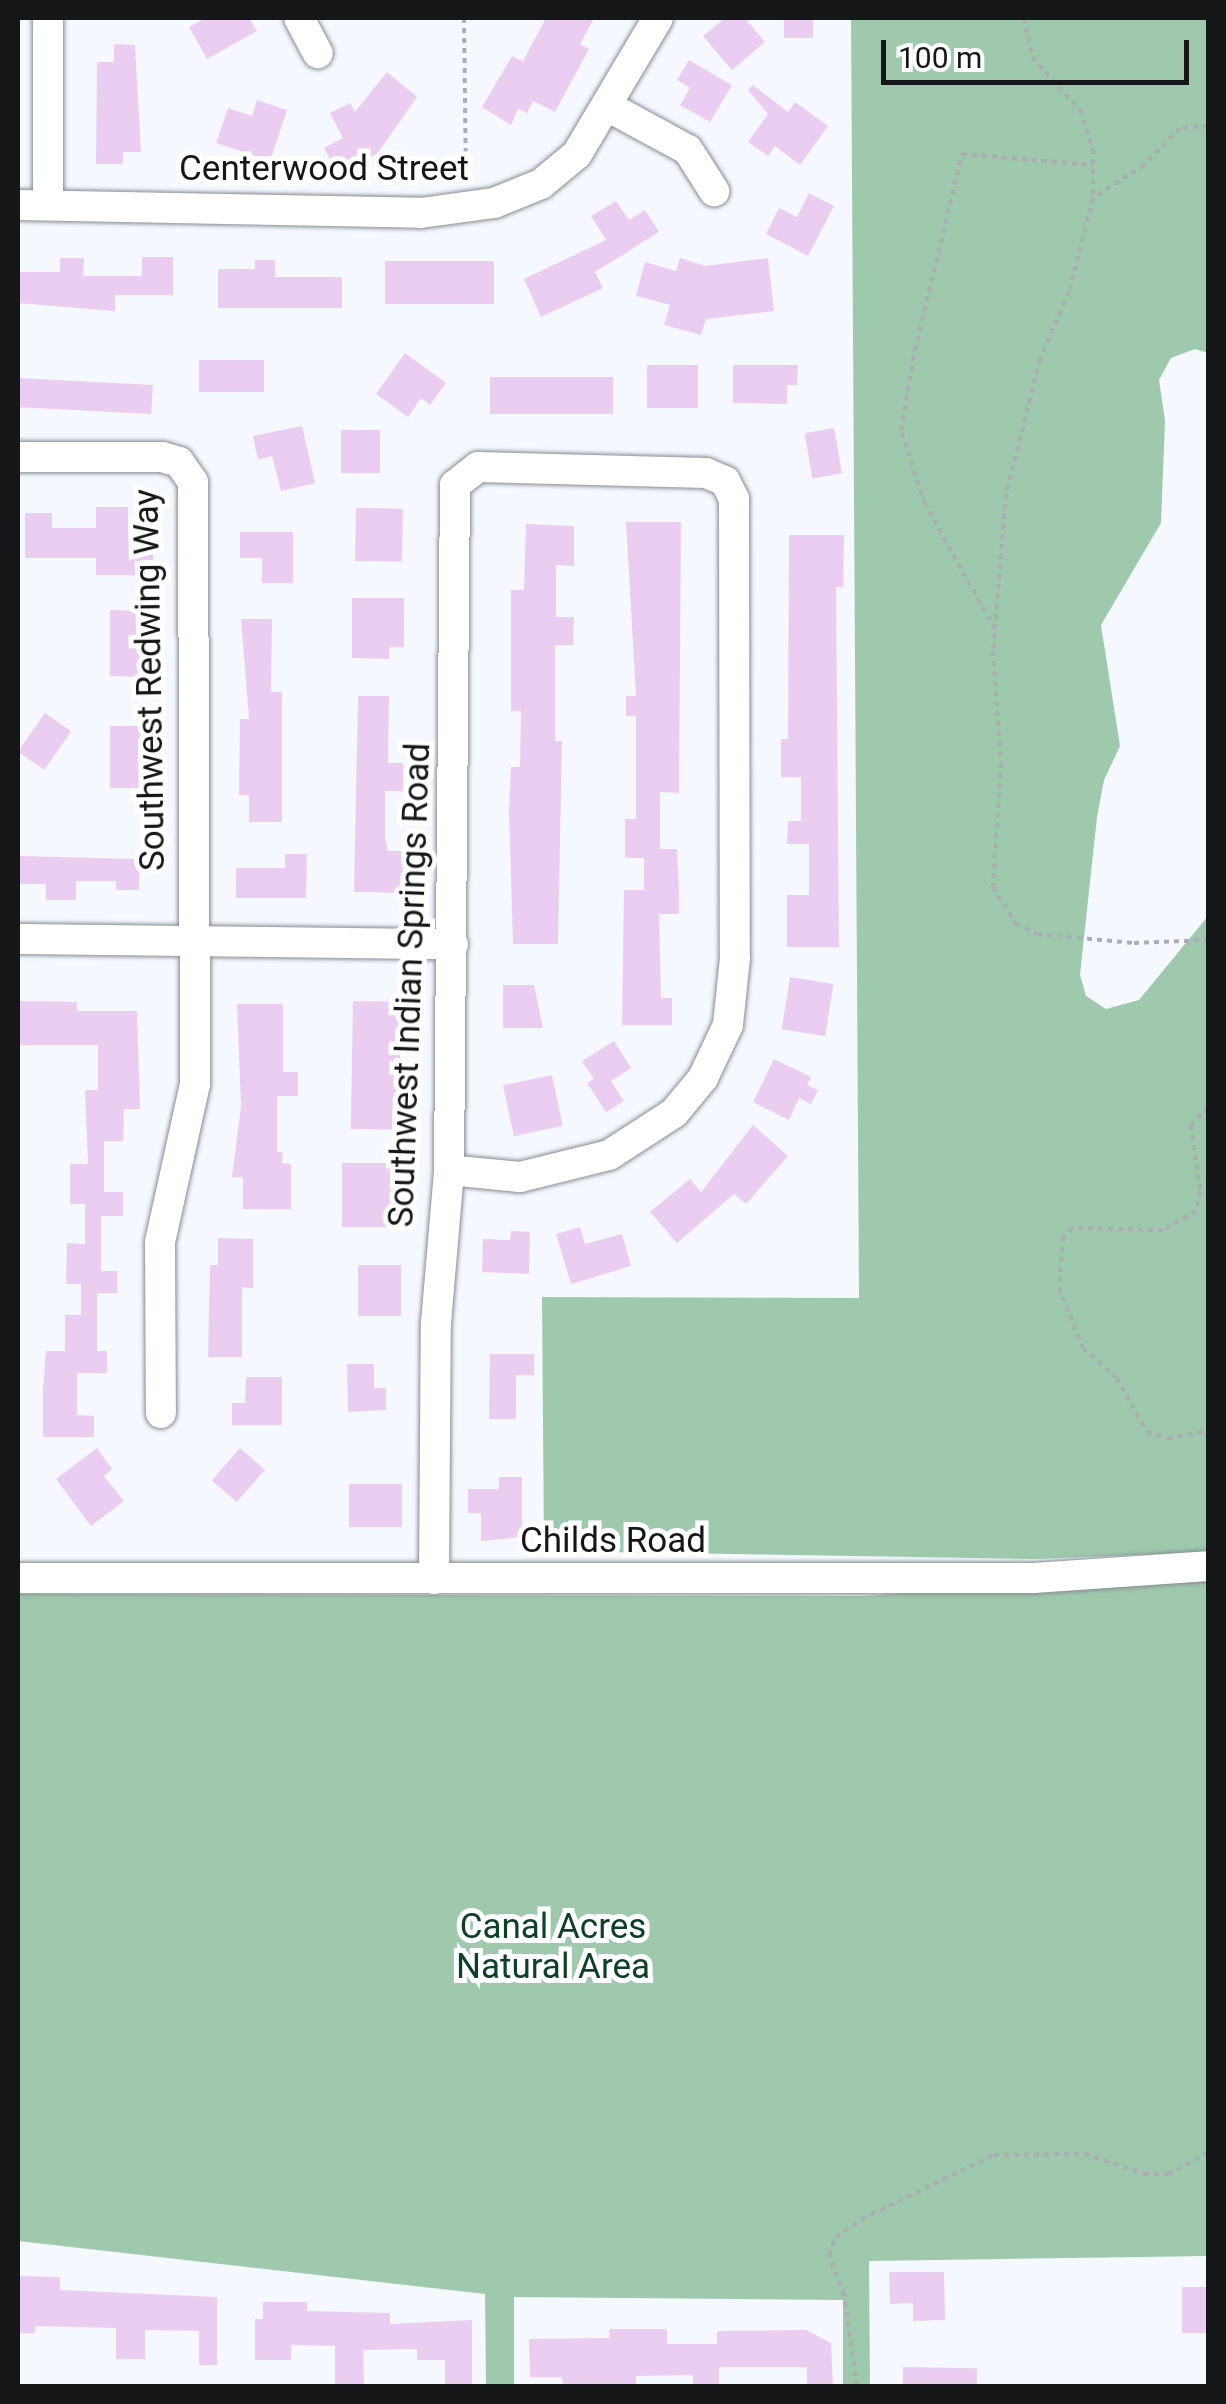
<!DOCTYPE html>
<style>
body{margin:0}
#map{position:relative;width:1226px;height:2404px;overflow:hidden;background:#f5f8fe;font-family:Roboto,sans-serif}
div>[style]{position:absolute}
.forest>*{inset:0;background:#9ec9ad}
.building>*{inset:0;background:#eccdf2;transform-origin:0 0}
.path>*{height:4px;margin-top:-2px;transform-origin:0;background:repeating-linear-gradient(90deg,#abadb2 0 5px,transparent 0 10px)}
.roads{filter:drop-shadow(0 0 2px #878c92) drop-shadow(0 0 2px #878c92)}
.minor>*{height:30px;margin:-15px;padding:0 15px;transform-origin:15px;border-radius:15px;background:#fff}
span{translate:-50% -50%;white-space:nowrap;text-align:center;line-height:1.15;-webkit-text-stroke:10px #fff;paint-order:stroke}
.street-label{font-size:35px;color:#151618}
.park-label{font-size:35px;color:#0c4126}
.frame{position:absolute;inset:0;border:20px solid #151618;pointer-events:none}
.scale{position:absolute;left:881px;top:40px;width:308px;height:45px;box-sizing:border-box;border:5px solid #151618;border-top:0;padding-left:12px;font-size:30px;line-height:35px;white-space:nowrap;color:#151618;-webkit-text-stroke:8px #fff;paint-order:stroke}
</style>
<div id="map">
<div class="forest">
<i style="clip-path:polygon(851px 18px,1208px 18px,1208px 353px,1195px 349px,1171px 358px,1159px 380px,1165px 421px,1161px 523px,1101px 625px,1120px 746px,1104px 780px,1097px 817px,1080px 975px,1086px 996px,1106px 1009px,1139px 1000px,1208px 916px,1208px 1552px,1035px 1559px,544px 1551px,542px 1297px,859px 1298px)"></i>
<i style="clip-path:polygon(1208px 1572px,1208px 2256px,869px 2261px,870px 2386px,843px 2386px,843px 2300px,514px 2297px,514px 2386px,486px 2386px,485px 2294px,18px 2241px,18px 1594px,864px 1596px)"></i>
</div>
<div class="building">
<i style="clip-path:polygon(206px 18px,249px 18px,257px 31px,207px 59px,189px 27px)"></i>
<i style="clip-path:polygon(546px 18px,594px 18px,580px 44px,589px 49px,555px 112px,533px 101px,527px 113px,518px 109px,511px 125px,482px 107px,512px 56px,523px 61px)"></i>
<i style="clip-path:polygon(725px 18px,745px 18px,765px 42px,732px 70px,703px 36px)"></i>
<i style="left:784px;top:18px;width:29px;height:20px"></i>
<i style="clip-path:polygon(114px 44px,135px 45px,141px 152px,123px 152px,123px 164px,96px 164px,97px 62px,114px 62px)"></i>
<i style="clip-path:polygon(689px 60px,732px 85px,710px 122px,680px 105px,690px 88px,677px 80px)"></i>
<i style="clip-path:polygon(387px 72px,417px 97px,377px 154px,336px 170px,324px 148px,343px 138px,330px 113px,350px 103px,355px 112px)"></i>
<i style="clip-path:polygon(753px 85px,788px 112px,795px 102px,828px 126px,800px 165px,775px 146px,768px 156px,748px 142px,768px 114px,748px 90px)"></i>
<i style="clip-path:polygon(257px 100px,287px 110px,270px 161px,216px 143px,228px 108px,252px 116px)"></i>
<i style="clip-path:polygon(809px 193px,834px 206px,808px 256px,766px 234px,779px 208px,797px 217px)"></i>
<i style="clip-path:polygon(616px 201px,629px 220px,645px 210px,659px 232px,595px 272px,603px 288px,541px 317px,524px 279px,606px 240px,591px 216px)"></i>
<i style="clip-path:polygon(142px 257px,173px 257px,173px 295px,115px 295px,115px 311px,18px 303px,18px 272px,60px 272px,60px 258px,84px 258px,83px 276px,142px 276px)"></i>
<i style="clip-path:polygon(680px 258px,705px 266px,768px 258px,774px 311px,706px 319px,701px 335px,664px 325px,670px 305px,636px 296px,645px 262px,676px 271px)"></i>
<i style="clip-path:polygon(255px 260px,275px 260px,275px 277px,342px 277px,342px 308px,218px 308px,218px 269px,255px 269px)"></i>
<i style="left:494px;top:261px;width:43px;height:109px;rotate:90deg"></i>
<i style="clip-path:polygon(405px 353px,446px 383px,430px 405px,421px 398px,408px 417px,376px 394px)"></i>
<i style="left:199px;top:360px;width:65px;height:32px"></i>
<i style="left:647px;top:365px;width:51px;height:43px"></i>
<i style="clip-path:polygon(733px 365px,798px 365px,797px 385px,787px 385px,787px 404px,733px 403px)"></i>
<i style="left:613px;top:377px;width:37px;height:123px;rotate:90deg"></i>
<i style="left:18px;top:378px;width:135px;height:29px;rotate:3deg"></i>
<i style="clip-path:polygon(302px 426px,315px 483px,281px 491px,272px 456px,258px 460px,253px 436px)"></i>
<i style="left:834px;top:428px;width:46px;height:30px;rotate:80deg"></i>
<i style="left:341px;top:430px;width:39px;height:43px"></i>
<i style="clip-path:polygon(96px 507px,128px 507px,128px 530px,153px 530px,153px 560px,141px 560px,141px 575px,96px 575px,96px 558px,25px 558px,25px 513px,52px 513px,52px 528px,96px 528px)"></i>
<i style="left:356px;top:508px;width:47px;height:53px;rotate:1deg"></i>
<i style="clip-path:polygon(626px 522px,681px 522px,679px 793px,660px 792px,660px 849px,677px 849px,679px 890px,679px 914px,659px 914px,661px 998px,672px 998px,672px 1025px,622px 1025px,624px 890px,644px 890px,644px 858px,625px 858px,625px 819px,636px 819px,636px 716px,626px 716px,626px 696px,636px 696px)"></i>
<i style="clip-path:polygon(526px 524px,574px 526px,574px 566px,556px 565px,556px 617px,574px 617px,573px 645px,555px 645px,555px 741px,562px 741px,558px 944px,513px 944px,509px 810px,511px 767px,520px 767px,521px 711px,511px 711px,511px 590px,524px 590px)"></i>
<i style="clip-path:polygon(240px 532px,293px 532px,293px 583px,262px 583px,262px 558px,240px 558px)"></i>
<i style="clip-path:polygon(789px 535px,844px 535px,843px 587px,836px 587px,839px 947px,787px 947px,787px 895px,809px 895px,809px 844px,787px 844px,788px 821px,801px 821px,801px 777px,781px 777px,781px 739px,788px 739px)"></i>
<i style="clip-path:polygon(352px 598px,404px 598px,404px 647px,389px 647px,389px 659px,352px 658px)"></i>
<i style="clip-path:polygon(110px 610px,142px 611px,150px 677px,110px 676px)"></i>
<i style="clip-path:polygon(241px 619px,272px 619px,271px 692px,282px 692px,282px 822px,249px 822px,249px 795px,239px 795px,240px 719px,249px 719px)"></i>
<i style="clip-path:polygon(358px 696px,389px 696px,388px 763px,403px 763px,403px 791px,385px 791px,385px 838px,388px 851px,403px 851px,403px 893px,354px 892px)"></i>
<i style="left:45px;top:713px;width:32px;height:47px;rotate:35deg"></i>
<i style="left:110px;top:726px;width:34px;height:62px"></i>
<i style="clip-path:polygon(285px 854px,307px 854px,306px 898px,236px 898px,236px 868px,285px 868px)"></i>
<i style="clip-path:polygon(20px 856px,139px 859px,139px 890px,116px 890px,116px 881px,76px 881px,76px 900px,46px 900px,46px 884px,20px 884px)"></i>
<i style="left:790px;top:977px;width:44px;height:53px;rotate:9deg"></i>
<i style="clip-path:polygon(503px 985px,534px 985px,543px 1028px,503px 1028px)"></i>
<i style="clip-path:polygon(20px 1001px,77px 1002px,77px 1011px,137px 1011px,140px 1109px,124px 1109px,123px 1141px,104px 1141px,104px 1192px,123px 1192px,123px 1216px,101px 1216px,101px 1271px,117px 1271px,117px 1293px,97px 1293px,97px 1351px,107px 1351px,107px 1373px,77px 1373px,77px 1415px,94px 1416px,94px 1437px,43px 1437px,43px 1388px,46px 1351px,65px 1351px,65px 1315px,81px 1315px,81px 1284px,66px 1284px,67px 1243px,85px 1244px,85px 1204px,70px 1204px,70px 1164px,88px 1164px,85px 1090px,98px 1090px,98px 1045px,20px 1045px)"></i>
<i style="left:353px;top:1001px;width:48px;height:128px;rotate:1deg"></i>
<i style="clip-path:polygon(237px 1004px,283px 1004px,283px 1072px,298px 1072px,298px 1096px,277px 1096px,277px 1152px,283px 1152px,282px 1163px,291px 1164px,291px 1209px,243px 1209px,243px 1177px,232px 1177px,241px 1106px)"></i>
<i style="clip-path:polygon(614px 1041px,631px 1068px,611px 1081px,624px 1101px,606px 1112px,587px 1083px,594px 1079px,582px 1061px)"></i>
<i style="clip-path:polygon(774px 1059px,811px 1077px,807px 1085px,818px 1090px,811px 1104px,799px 1098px,789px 1120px,753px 1102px)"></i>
<i style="left:552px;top:1075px;width:52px;height:50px;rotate:78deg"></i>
<i style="clip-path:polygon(753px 1125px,788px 1156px,746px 1204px,734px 1194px,677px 1243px,650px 1212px,690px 1179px,701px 1192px)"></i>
<i style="left:342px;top:1163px;width:54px;height:64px"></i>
<i style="clip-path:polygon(580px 1227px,585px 1244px,622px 1234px,631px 1266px,571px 1284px,556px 1234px)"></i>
<i style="clip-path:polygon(511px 1231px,530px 1232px,529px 1274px,482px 1272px,483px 1239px,510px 1240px)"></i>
<i style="clip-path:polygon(218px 1238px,253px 1239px,253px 1288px,242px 1287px,242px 1357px,208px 1357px,210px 1265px,218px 1265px)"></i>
<i style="left:358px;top:1265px;width:43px;height:51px"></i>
<i style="clip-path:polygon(490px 1354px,534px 1354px,534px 1375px,516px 1375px,516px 1419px,489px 1419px)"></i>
<i style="clip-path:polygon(347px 1364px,374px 1364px,374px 1388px,386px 1388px,386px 1410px,348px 1412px)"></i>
<i style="clip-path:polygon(246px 1377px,282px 1377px,282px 1425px,232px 1425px,232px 1403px,245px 1403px)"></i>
<i style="clip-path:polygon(97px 1448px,112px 1469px,104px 1476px,124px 1501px,91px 1526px,56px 1479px)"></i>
<i style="left:240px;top:1448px;width:33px;height:43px;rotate:41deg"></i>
<i style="clip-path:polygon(499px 1477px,522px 1477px,522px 1537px,481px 1541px,481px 1513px,468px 1513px,468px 1489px,499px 1489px)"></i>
<i style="left:349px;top:1484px;width:53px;height:43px"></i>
<i style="clip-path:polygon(889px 2272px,944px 2272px,945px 2320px,913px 2321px,913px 2303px,890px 2304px)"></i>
<i style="clip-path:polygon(18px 2276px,60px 2277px,60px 2290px,217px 2297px,217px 2365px,199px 2365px,199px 2331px,145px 2330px,145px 2359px,116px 2359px,116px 2328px,35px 2326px,35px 2333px,18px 2333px)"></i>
<i style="left:1182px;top:2287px;width:26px;height:46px"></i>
<i style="clip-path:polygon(263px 2302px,307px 2302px,307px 2311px,390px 2313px,390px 2324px,472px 2320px,472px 2386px,445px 2386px,445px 2360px,417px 2360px,417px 2349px,363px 2350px,364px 2384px,335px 2384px,335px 2346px,291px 2345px,291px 2360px,255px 2360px,255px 2319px,263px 2319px)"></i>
<i style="clip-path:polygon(609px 2329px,667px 2329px,667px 2344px,717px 2344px,717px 2331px,806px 2330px,831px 2343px,833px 2386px,807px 2386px,807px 2367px,719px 2367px,719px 2386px,693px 2386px,693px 2375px,636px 2376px,636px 2386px,563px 2386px,562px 2377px,530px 2377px,529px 2339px,610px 2338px)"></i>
<i style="left:903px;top:2367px;width:74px;height:19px;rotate:1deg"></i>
</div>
<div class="path">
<i style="left:464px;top:18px;width:166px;rotate:89.3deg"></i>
<i style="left:1024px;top:18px;width:40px;rotate:78deg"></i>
<i style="left:1032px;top:57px;width:72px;rotate:47.8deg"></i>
<i style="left:1080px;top:110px;width:41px;rotate:71.6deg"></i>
<i style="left:1093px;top:149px;width:47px;rotate:90deg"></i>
<i style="left:1208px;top:126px;width:28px;rotate:176deg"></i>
<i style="left:1180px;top:128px;width:52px;rotate:134.2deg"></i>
<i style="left:1144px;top:165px;width:61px;rotate:147.1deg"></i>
<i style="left:1093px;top:198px;width:97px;rotate:104.3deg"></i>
<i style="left:1069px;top:292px;width:73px;rotate:113.4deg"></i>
<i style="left:1040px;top:359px;width:139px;rotate:104.1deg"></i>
<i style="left:1006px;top:494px;width:158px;rotate:94.7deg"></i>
<i style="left:993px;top:651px;width:112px;rotate:85.9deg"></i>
<i style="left:1001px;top:763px;width:124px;rotate:93.7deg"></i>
<i style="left:993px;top:887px;width:44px;rotate:58.1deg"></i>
<i style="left:1016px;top:924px;width:23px;rotate:25deg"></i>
<i style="left:1037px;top:934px;width:97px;rotate:5.3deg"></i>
<i style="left:1134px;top:943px;width:74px;rotate:-2.3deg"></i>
<i style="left:995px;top:629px;width:143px;rotate:-119.2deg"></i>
<i style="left:925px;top:504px;width:78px;rotate:-108deg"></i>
<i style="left:901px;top:430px;width:81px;rotate:-80.1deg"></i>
<i style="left:915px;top:350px;width:202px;rotate:-76.5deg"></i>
<i style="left:962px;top:154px;width:131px;rotate:4.8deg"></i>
<i style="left:1208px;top:1107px;width:25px;rotate:133deg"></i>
<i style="left:1191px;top:1125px;width:67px;rotate:82.2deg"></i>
<i style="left:1200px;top:1191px;width:20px;rotate:101deg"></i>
<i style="left:1196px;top:1211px;width:38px;rotate:150deg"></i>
<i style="left:1163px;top:1230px;width:91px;rotate:-178.7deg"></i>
<i style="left:1072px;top:1228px;width:13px;rotate:135deg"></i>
<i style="left:1063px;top:1237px;width:51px;rotate:94.5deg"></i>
<i style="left:1059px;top:1288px;width:65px;rotate:68.2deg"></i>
<i style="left:1083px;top:1348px;width:45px;rotate:41.4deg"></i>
<i style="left:1117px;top:1378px;width:62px;rotate:60.9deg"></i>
<i style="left:1147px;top:1432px;width:22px;rotate:16deg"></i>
<i style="left:1168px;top:1438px;width:41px;rotate:-9.9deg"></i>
<i style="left:857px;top:2386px;width:92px;rotate:-98.1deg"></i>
<i style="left:844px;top:2295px;width:43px;rotate:-110.6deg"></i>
<i style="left:829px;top:2255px;width:19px;rotate:-69deg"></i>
<i style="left:836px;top:2237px;width:32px;rotate:-35deg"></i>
<i style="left:862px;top:2219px;width:147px;rotate:-25.9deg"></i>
<i style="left:994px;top:2155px;width:91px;rotate:-0.6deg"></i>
<i style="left:1085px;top:2154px;width:62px;rotate:18.7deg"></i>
<i style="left:1144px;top:2174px;width:24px"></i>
<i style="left:1168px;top:2174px;width:45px;rotate:-27.7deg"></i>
</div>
<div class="roads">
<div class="minor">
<i style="left:299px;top:18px;width:40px;rotate:62deg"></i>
<i style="left:607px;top:106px;width:92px;rotate:28.5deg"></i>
<i style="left:688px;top:150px;width:49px;rotate:57.6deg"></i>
<i style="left:18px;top:205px;width:403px;rotate:1.1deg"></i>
<i style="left:421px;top:213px;width:74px;rotate:-7.8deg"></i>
<i style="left:494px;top:203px;width:51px;rotate:-22deg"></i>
<i style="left:541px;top:184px;width:47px;rotate:-39.8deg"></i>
<i style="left:577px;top:154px;width:158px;rotate:-59.2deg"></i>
<i style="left:48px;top:205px;width:187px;rotate:-90deg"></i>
<i style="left:18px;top:457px;width:144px"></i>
<i style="left:162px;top:457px;width:18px;rotate:16deg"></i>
<i style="left:179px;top:462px;width:24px;rotate:55deg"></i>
<i style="left:193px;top:482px;width:602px;rotate:89.81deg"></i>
<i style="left:195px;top:1084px;width:162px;rotate:102.5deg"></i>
<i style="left:160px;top:1242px;width:171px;rotate:89.7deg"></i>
<i style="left:18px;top:939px;width:435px;rotate:0.7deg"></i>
<i style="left:18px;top:1578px;width:1016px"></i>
<i style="left:1034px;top:1578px;width:174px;rotate:-3.9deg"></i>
<i style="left:434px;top:1579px;width:256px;rotate:-89.6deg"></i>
<i style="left:436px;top:1323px;width:154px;rotate:-85.1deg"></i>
<i style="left:449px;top:1170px;width:685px;rotate:-89.5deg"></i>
<i style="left:455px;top:485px;width:29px;rotate:-38deg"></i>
<i style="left:478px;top:467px;width:228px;rotate:1.5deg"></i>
<i style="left:706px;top:473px;width:21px;rotate:23deg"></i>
<i style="left:725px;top:481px;width:20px;rotate:63deg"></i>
<i style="left:734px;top:499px;width:459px;rotate:89.9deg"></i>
<i style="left:735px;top:958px;width:67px;rotate:96deg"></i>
<i style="left:728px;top:1025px;width:59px;rotate:115.3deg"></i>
<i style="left:703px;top:1078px;width:45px;rotate:129.6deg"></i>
<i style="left:674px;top:1113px;width:77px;rotate:147.1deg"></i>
<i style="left:609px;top:1155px;width:92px;rotate:166.1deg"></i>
<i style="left:520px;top:1177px;width:71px;rotate:-174.4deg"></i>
</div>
</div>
<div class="street-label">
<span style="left:324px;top:169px">Centerwood Street</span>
<span style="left:150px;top:680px;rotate:-91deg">Southwest Redwing Way</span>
<span style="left:410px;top:985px;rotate:-88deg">Southwest Indian Springs Road</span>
<span style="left:613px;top:1541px">Childs Road</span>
</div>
<div class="park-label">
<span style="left:553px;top:1947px">Canal Acres<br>Natural Area</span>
</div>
<div class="frame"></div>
<div class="scale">100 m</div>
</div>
